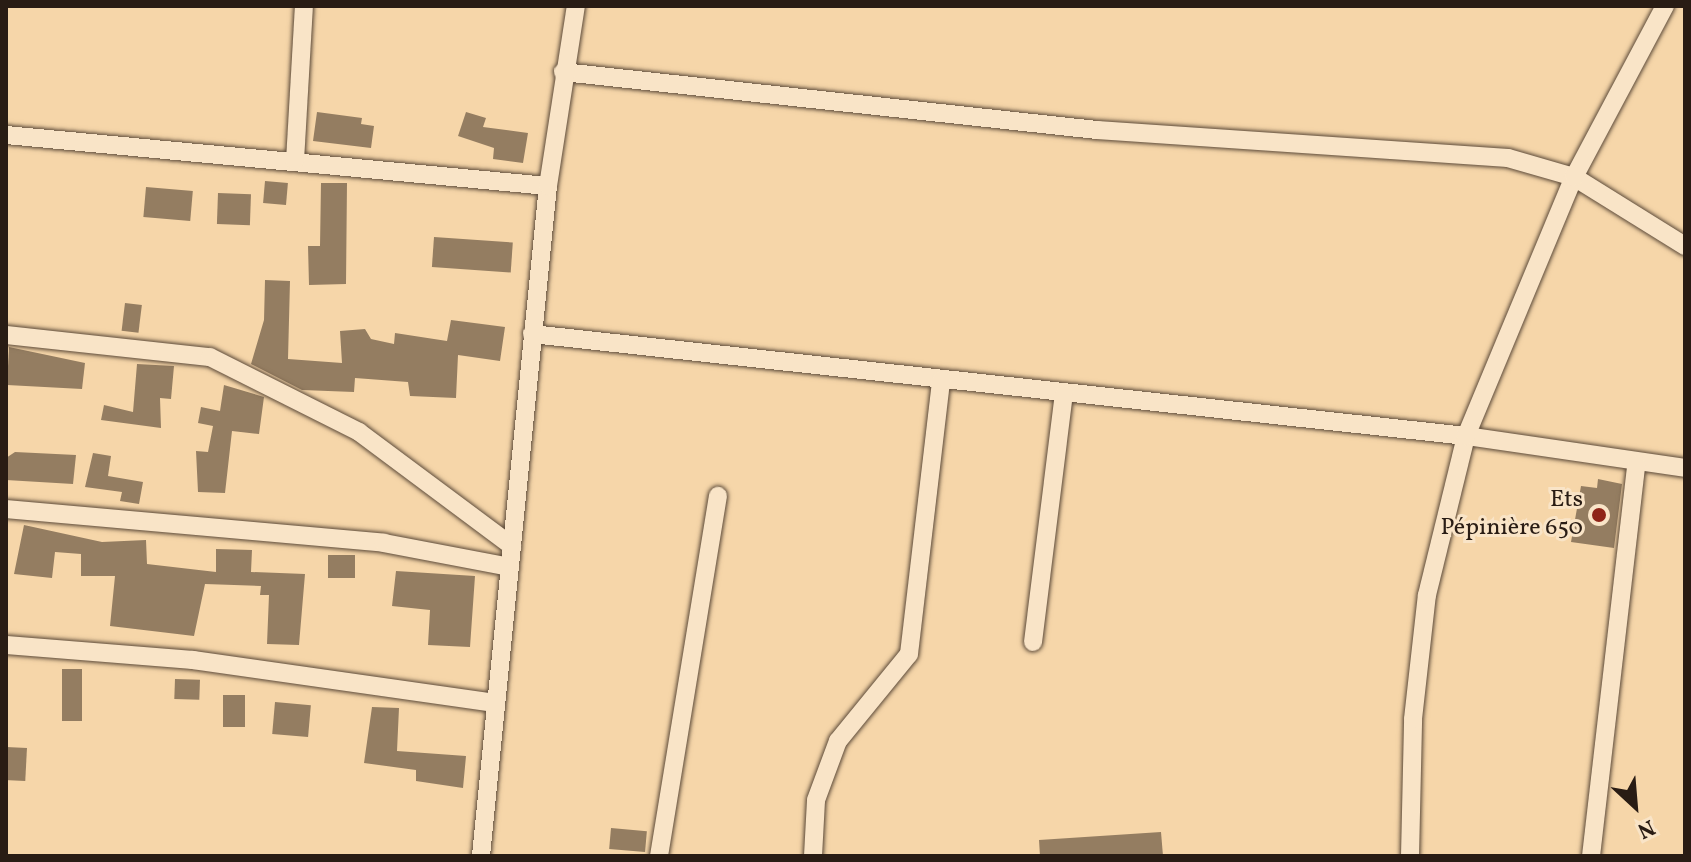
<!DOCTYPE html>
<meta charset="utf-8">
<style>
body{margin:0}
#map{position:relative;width:1691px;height:862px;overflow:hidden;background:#f6d6a9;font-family:Vollkorn,serif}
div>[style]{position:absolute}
.building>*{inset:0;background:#947d61;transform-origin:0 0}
.roads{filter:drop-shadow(0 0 2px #5c4a39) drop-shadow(0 0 2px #5c4a39)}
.minor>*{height:18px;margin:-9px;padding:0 9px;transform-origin:9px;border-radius:9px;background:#f9e4c7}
.dots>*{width:22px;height:22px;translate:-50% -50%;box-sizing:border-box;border:4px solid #f9e4c7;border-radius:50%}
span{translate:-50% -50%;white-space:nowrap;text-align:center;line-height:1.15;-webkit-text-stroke:6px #f9e4c7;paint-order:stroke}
.poi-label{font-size:24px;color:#291c14}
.right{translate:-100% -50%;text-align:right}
.frame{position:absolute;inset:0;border:8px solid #291c14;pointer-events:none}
.north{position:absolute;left:1595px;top:766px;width:80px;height:80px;-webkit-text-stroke:6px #f9e4c7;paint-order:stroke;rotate:154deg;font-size:22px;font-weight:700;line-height:32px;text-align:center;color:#291c14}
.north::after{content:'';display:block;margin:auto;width:28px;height:36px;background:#291c14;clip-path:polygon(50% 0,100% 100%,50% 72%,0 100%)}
</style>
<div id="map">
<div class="building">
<i style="clip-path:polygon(317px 112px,362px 118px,361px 124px,374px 126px,371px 148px,313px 141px)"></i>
<i style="clip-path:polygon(466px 112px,486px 118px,483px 127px,528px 133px,523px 163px,493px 159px,494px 148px,458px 136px)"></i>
<i style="left:265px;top:181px;width:23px;height:22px;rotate:5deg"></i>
<i style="clip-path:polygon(321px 183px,347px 183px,346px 284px,309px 285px,308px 246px,320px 246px)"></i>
<i style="left:146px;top:187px;width:47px;height:30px;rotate:5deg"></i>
<i style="left:218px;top:193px;width:33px;height:31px;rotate:2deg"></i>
<i style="left:434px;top:237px;width:79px;height:30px;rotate:4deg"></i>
<i style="clip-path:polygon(265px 280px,290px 281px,288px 359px,342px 363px,340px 331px,365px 329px,371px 339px,394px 344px,395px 333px,447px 341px,451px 320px,505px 327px,500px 361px,458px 355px,456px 398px,410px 396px,408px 382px,355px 378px,354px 392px,302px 390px,251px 364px,264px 320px)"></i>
<i style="left:125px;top:303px;width:17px;height:28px;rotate:7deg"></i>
<i style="clip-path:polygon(9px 347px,85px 363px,82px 389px,7px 385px)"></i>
<i style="clip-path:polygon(137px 364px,174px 366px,171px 399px,160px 398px,161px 428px,101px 420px,104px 405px,133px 412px)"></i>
<i style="clip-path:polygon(224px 385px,264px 397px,259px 434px,232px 431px,225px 493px,198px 492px,196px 451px,208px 452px,213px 426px,198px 423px,201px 407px,220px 411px)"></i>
<i style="clip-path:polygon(15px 452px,76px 455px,73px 484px,6px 480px,6px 458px)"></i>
<i style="clip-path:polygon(93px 453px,111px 456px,108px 476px,143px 482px,139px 504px,120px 501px,122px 492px,85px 487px)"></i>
<i style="clip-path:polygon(1598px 479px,1622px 484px,1614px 548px,1571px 542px,1581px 486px,1597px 488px)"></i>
<i style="clip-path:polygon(24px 525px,102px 542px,146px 540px,147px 564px,216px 572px,216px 549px,252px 550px,251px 572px,305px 574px,299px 645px,267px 644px,269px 595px,260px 595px,261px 586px,205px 584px,194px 636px,110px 626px,115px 576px,81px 576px,81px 554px,55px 552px,52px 578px,14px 574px)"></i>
<i style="left:355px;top:555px;width:23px;height:27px;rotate:90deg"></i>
<i style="clip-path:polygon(396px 571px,475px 576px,470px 647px,428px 645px,430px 610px,392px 606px)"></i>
<i style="left:62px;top:669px;width:20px;height:52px"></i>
<i style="left:175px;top:679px;width:25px;height:20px;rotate:2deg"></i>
<i style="left:223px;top:695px;width:22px;height:32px"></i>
<i style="left:275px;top:702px;width:36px;height:32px;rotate:5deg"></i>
<i style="clip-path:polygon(372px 707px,399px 708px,397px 751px,466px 756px,463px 788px,416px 781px,416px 770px,364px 763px)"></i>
<i style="left:6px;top:747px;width:21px;height:33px;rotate:3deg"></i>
<i style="left:611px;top:828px;width:36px;height:21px;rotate:5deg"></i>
<i style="clip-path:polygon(1161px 832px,1163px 856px,1040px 856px,1039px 840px)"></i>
</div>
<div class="roads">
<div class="minor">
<i style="left:563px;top:72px;width:537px;rotate:6.2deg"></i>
<i style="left:1097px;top:130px;width:412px;rotate:3.9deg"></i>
<i style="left:1508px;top:158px;width:69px;rotate:16.1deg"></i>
<i style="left:1574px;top:177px;width:131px;rotate:31.9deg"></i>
<i style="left:6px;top:135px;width:544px;rotate:5.38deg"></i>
<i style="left:295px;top:161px;width:155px;rotate:-86.7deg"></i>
<i style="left:532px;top:334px;width:940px;rotate:6.23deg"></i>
<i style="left:1466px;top:436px;width:221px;rotate:8.3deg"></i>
<i style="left:6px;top:335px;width:205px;rotate:6.2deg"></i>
<i style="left:210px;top:357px;width:167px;rotate:26.7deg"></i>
<i style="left:359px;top:432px;width:191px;rotate:36.7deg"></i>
<i style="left:6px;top:509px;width:380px;rotate:5.1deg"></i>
<i style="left:384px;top:543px;width:128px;rotate:10.8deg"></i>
<i style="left:1033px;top:642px;width:250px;rotate:-82.9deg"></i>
<i style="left:6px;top:645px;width:188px;rotate:4.6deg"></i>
<i style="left:193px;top:660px;width:305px;rotate:8.1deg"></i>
<i style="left:481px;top:856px;width:673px;rotate:-84.29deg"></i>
<i style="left:548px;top:186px;width:182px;rotate:-81.2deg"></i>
<i style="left:659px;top:856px;width:365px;rotate:-80.7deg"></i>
<i style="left:813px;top:856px;width:56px;rotate:-86.9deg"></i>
<i style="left:816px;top:800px;width:63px;rotate:-69.6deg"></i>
<i style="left:838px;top:741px;width:112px;rotate:-50.8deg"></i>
<i style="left:909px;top:654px;width:276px;rotate:-83.3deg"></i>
<i style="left:1410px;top:856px;width:137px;rotate:-88.7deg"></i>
<i style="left:1413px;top:719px;width:125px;rotate:-83.6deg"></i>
<i style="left:1427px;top:595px;width:164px;rotate:-76.2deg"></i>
<i style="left:1466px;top:436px;width:281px;rotate:-67.4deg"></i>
<i style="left:1574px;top:177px;width:194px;rotate:-62deg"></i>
<i style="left:1591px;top:856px;width:394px;rotate:-83.4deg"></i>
</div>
</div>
<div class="dots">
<i style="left:1599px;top:515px;background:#8f2418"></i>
</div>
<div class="poi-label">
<span class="right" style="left:1583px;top:515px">Ets<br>Pépinière 650</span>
</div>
<div class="frame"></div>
<div class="north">N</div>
</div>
